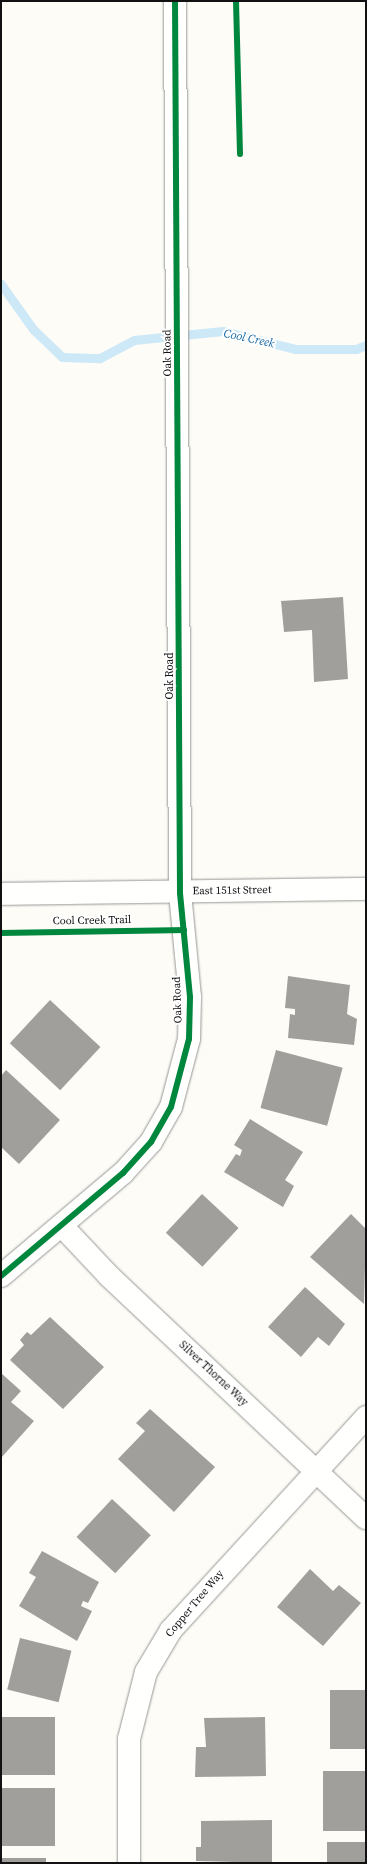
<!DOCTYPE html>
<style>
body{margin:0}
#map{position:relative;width:367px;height:1864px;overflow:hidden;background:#fdfcf7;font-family:"Source Serif 4",serif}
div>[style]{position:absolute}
.stream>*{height:9px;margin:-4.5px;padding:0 4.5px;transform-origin:4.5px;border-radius:4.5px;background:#cde8f7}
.building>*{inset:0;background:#a19f9c;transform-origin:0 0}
.roads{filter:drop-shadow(0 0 1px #979795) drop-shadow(0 0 1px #979795)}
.minor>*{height:22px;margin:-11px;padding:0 11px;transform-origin:11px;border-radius:11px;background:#fffffe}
.cycleway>*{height:6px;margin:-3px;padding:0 3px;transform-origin:3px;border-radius:3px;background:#00873e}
span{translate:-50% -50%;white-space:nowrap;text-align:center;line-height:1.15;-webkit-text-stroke:4px #fff;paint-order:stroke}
.street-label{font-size:11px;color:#111}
.water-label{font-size:12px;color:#1768a6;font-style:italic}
.frame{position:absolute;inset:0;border:2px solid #111;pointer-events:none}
</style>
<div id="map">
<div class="stream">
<i style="left:1px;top:284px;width:55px;rotate:54.6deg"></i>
<i style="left:33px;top:329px;width:40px;rotate:44deg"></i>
<i style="left:62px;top:357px;width:38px;rotate:2deg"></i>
<i style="left:100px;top:358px;width:38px;rotate:-28deg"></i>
<i style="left:134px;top:340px;width:89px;rotate:-5.8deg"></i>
<i style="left:223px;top:331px;width:74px;rotate:14deg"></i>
<i style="left:295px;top:349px;width:61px"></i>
<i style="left:356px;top:349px;width:11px;rotate:-22deg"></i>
</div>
<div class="building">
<i style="clip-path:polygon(343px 597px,348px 679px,314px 682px,312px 630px,284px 632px,281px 601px)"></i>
<i style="clip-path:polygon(288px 976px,350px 985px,347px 1014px,357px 1019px,354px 1045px,288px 1038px,290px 1014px,295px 1015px,295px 1009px,285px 1008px)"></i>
<i style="left:50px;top:1000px;width:69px;height:59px;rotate:43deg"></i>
<i style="left:276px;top:1050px;width:69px;height:60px;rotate:15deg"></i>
<i style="clip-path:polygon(6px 1070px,60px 1120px,19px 1164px,1px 1147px,1px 1076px)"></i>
<i style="clip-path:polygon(250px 1119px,303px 1152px,285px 1180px,294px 1186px,283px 1207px,224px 1172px,236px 1154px,240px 1156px,242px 1150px,234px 1145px)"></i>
<i style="left:202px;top:1194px;width:50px;height:53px;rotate:43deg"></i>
<i style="clip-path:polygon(351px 1214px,366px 1229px,364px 1304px,310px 1257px)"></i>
<i style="clip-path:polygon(305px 1287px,345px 1324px,329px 1346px,318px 1337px,301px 1357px,268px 1327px)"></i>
<i style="clip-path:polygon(50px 1317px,104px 1367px,63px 1409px,10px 1360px,24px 1345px,20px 1340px,27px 1332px,31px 1335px)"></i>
<i style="clip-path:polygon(1px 1373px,21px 1391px,11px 1402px,34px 1421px,1px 1458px)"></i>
<i style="clip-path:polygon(150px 1409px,215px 1467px,174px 1512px,118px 1459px,145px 1431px,136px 1423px)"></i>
<i style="left:112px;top:1499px;width:53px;height:52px;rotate:43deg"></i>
<i style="clip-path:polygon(42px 1551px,99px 1582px,88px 1603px,83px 1601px,81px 1606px,92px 1611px,77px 1641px,19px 1606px,36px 1577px,29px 1573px)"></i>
<i style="clip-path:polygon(310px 1569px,333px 1591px,339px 1585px,361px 1603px,323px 1646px,277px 1607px)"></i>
<i style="left:20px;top:1638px;width:53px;height:53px;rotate:14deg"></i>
<i style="left:330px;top:1690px;width:36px;height:59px"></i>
<i style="left:55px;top:1717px;width:58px;height:54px;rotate:90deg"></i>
<i style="clip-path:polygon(265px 1717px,266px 1776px,195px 1777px,196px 1747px,206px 1747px,204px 1718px)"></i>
<i style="left:323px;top:1771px;width:43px;height:60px"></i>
<i style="left:1px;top:1788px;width:54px;height:58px"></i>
<i style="clip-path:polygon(272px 1820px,272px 1863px,196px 1861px,196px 1847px,201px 1847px,201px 1821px)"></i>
<i style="left:366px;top:1842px;width:21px;height:39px;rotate:90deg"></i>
<i style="left:1px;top:1858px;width:45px;height:5px"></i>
</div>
<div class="roads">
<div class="minor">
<i style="left:1px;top:894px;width:365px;rotate:-0.8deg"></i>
<i style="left:62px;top:1226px;width:69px;rotate:46.8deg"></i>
<i style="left:109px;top:1276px;width:353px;rotate:43.3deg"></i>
<i style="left:1px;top:1276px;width:160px;rotate:-40.2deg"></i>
<i style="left:123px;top:1173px;width:42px;rotate:-47.9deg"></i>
<i style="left:151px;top:1142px;width:40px;rotate:-60.3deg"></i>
<i style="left:171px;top:1107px;width:70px;rotate:-75.2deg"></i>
<i style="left:189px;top:1039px;width:42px;rotate:-88.6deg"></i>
<i style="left:190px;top:997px;width:104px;rotate:-95.5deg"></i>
<i style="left:180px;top:893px;width:892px;rotate:-90.32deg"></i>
<i style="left:129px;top:1863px;width:124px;rotate:-90deg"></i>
<i style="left:129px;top:1739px;width:69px;rotate:-75.8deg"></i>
<i style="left:146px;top:1672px;width:49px;rotate:-59.2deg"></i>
<i style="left:171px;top:1630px;width:289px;rotate:-47.5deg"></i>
</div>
</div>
<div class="cycleway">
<i style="left:236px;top:1px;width:153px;rotate:88.5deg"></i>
<i style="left:1px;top:933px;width:183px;rotate:-0.9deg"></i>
<i style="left:1px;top:1276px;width:160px;rotate:-40.2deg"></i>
<i style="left:123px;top:1173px;width:42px;rotate:-47.9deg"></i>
<i style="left:151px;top:1142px;width:40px;rotate:-60.3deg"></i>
<i style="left:171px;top:1107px;width:70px;rotate:-75.2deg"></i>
<i style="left:189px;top:1039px;width:42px;rotate:-88.6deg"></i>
<i style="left:190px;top:997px;width:104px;rotate:-95.5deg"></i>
<i style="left:180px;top:893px;width:892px;rotate:-90.32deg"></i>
</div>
<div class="street-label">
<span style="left:168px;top:353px;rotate:-91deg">Oak Road</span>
<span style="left:170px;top:676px;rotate:-90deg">Oak Road</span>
<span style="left:232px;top:891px;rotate:-1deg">East 151st Street</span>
<span style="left:92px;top:921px;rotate:-1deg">Cool Creek Trail</span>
<span style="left:178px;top:1000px;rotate:-92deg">Oak Road</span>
<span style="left:213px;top:1374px;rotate:43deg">Silver Thorne Way</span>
<span style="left:195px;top:1604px;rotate:-50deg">Copper Tree Way</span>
</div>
<div class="water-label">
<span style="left:249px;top:339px;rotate:12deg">Cool Creek</span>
</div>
<div class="frame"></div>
</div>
